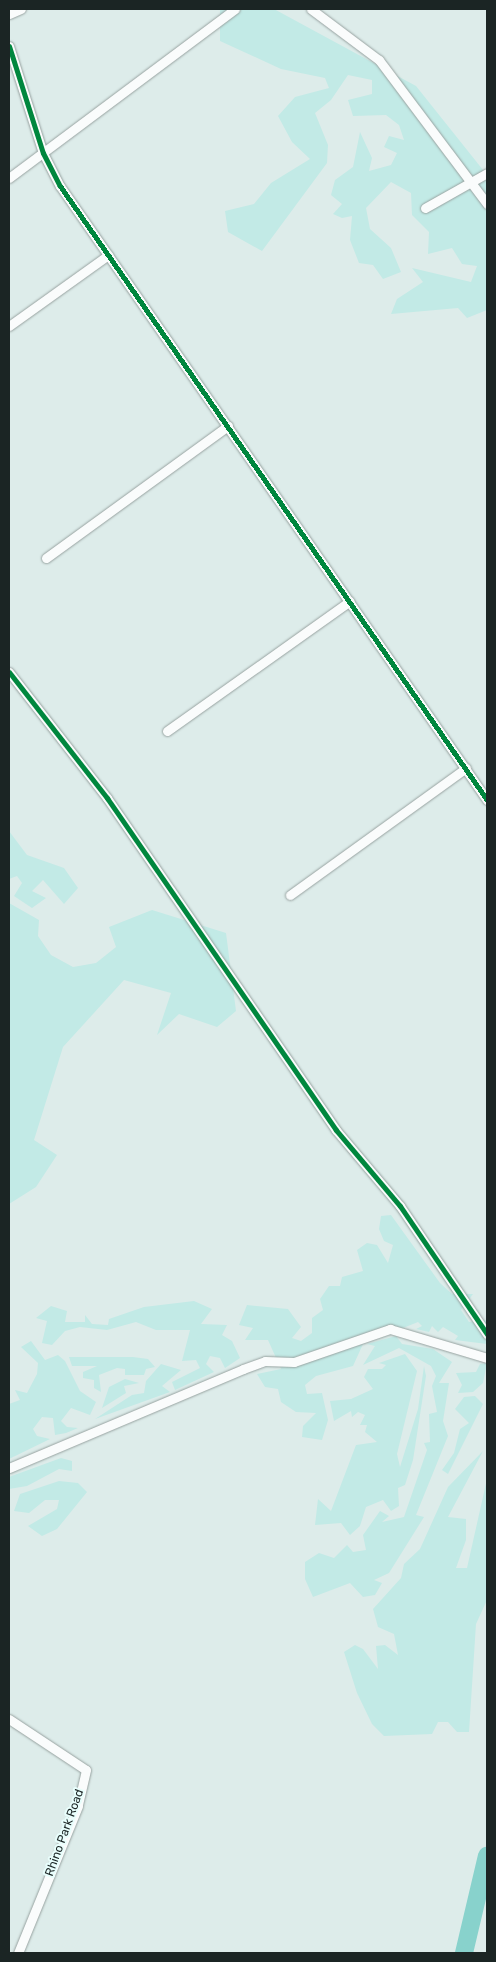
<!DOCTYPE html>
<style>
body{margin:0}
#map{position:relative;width:496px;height:1962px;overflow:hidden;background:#ddecea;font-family:Rubik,sans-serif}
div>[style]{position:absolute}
.green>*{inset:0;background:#c2eae6}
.river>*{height:18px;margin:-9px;padding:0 9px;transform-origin:9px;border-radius:9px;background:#88d2cc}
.roads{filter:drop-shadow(0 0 1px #97a2a0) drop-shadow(0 0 1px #97a2a0)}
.street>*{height:9px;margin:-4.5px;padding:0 4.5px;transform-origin:4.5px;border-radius:4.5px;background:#fafcfc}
.cycleway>*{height:5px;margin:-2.5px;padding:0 2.5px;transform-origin:2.5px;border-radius:2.5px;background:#00873e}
span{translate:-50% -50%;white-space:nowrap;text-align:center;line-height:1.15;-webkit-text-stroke:4px #e8fefc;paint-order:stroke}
.street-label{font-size:12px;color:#1b2524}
.frame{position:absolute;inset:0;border:10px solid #1b2524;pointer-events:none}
</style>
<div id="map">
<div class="green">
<i style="clip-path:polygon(220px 9px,274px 9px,416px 86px,487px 175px,487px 310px,467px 318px,458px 308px,391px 314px,397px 299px,423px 282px,412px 268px,471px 282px,477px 266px,462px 264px,452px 248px,428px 254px,429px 232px,412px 215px,411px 193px,391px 182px,366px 208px,370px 229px,391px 248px,401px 272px,383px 279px,373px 265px,359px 263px,350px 240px,352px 216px,342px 218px,333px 214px,342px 204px,331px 195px,335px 180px,353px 167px,360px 132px,372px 158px,369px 171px,391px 165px,397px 153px,384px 147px,389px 136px,404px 140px,399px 125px,386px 115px,353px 116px,348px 100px,372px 94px,372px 80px,348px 75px,331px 100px,315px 113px,328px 145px,327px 163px,262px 251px,228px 232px,225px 211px,254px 204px,271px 183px,310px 159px,292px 142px,278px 116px,295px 97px,329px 88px,325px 78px,281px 69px,220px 41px)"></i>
<i style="clip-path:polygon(9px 831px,27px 855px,64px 868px,78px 888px,64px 904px,43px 880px,32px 891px,46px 898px,32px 908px,14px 896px,22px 883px,17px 876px,9px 879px)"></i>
<i style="clip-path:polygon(9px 903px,39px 920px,38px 936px,51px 955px,73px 967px,96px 963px,116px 947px,109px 927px,152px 910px,226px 933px,236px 1011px,217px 1027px,179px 1014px,157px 1035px,171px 993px,124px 980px,63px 1047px,34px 1140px,57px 1155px,36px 1187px,9px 1204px)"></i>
<i style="clip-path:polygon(391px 1215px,440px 1283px,452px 1294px,473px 1294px,461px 1310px,469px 1322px,487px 1320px,487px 1344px,455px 1340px,458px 1336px,443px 1327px,438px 1332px,432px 1326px,429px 1332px,416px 1329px,422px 1326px,418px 1322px,363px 1344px,353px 1366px,316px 1376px,305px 1385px,307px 1394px,322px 1393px,328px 1420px,322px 1440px,302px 1437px,303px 1426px,316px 1413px,296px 1412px,281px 1402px,278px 1389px,265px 1387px,257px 1374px,281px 1369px,268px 1340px,245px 1340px,253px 1328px,239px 1325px,247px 1305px,288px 1309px,301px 1327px,292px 1338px,301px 1341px,312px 1333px,312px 1318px,323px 1310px,320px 1299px,329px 1286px,340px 1286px,342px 1277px,363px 1271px,357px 1250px,367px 1243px,377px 1245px,388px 1263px,393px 1245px,384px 1241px,379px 1229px,381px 1216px)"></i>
<i style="clip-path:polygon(194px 1301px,212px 1309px,201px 1324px,227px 1325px,222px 1335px,232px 1341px,240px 1358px,225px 1368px,220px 1358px,210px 1356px,206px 1364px,214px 1372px,175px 1390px,172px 1382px,200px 1368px,196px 1360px,182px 1361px,190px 1330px,156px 1330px,136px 1322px,107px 1330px,80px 1327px,65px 1331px,52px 1345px,42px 1343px,47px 1321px,36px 1318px,51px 1306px,67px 1311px,65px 1322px,85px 1322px,85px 1315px,92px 1324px,108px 1325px,109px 1319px,144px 1307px)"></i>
<i style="clip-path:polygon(396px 1336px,402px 1344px,433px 1349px,452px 1362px,439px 1383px,449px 1383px,443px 1421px,448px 1436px,416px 1515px,424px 1517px,389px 1573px,374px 1580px,382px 1583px,375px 1595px,363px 1597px,350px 1583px,313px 1597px,305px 1579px,305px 1562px,319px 1553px,334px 1558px,347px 1545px,353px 1552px,366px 1550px,363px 1535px,380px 1511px,389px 1516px,382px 1522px,404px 1517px,427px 1450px,424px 1443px,430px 1442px,429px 1414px,437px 1412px,432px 1386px,436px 1376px,431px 1366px,399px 1348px,363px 1365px,375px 1346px,367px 1344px)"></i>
<i style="clip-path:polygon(31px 1341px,45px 1360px,58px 1355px,65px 1361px,80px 1391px,96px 1402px,90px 1415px,71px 1408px,61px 1421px,67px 1427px,78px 1428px,66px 1433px,55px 1435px,53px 1418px,42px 1417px,33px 1429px,37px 1436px,50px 1439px,9px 1459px,9px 1404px,20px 1400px,15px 1390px,27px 1393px,37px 1374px,38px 1363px,21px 1347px)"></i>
<i style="clip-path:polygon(405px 1354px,417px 1371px,397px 1454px,400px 1467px,418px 1409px,424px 1366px,426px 1376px,413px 1460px,405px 1485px,398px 1488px,399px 1506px,391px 1511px,383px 1500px,366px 1507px,360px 1526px,350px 1535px,341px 1523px,315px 1525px,318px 1499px,331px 1511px,356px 1445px,377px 1442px,365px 1432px,367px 1425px,360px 1425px,365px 1415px,358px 1412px,352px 1417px,351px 1411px,334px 1421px,330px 1401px,351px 1399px,373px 1389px,364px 1377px,368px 1369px,382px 1369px,386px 1365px,379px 1363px)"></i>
<i style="clip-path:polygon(69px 1357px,133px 1357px,148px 1359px,155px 1367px,146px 1369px,144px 1375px,125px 1375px,125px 1369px,117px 1368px,99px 1375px,101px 1392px,94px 1388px,94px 1380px,83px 1378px,83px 1372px,97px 1366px,72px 1366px)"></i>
<i style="clip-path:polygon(487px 1363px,483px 1383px,473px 1392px,458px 1393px,462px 1385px,456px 1373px,476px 1372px,480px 1364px)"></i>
<i style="clip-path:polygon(161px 1364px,181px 1370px,162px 1386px,170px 1392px,95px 1419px,132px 1395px,144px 1393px,146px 1381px)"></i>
<i style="clip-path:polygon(125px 1379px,139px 1383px,124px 1386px,126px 1393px,102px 1408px,109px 1387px)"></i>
<i style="clip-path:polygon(475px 1396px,483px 1404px,448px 1474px,442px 1470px,454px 1453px,460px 1429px,469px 1423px,455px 1409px,464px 1397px)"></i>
<i style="clip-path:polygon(483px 1451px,448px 1517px,466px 1519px,466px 1540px,456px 1568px,467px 1568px,487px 1479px,487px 1600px,476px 1624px,469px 1732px,457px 1732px,448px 1722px,438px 1722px,432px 1734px,384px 1736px,372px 1724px,357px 1693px,344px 1652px,355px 1645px,363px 1649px,378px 1669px,376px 1646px,385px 1645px,398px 1655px,394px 1634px,378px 1627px,373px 1609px,401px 1578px,404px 1564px,420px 1549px,448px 1487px)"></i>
<i style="clip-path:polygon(61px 1458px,72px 1461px,72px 1471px,59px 1469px,27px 1486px,9px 1489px,9px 1477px)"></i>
<i style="clip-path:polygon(59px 1481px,78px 1483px,87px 1492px,57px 1529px,42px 1536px,28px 1526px,57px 1509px,59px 1500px,45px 1500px,29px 1513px,14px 1511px,20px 1494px)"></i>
</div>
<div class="river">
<i style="left:464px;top:1953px;width:100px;rotate:-76.7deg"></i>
</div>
<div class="roads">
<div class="street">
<i style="left:311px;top:9px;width:85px;rotate:36.9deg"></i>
<i style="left:379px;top:60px;width:180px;rotate:53.1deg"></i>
<i style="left:9px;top:14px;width:13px;rotate:-23deg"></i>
<i style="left:9px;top:46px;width:112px;rotate:72.4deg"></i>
<i style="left:43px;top:153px;width:37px;rotate:63deg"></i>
<i style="left:60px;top:186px;width:748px;rotate:55.18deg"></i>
<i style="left:9px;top:178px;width:282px;rotate:-36.8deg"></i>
<i style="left:425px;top:208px;width:71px;rotate:-29.4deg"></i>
<i style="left:9px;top:326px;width:122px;rotate:-35.6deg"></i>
<i style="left:46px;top:558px;width:225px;rotate:-36deg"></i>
<i style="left:9px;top:672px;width:160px;rotate:52.1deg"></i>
<i style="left:107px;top:798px;width:403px;rotate:55.4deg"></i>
<i style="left:336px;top:1130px;width:99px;rotate:49.9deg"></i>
<i style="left:400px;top:1206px;width:155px;rotate:55.8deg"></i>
<i style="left:167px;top:731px;width:224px;rotate:-35.4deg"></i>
<i style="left:290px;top:895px;width:217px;rotate:-35.8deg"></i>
<i style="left:9px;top:1468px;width:254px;rotate:-22.9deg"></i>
<i style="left:243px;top:1369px;width:23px;rotate:-20deg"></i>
<i style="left:265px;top:1361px;width:29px;rotate:2deg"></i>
<i style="left:294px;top:1362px;width:102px;rotate:-19deg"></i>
<i style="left:390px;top:1329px;width:101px;rotate:16.6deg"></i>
<i style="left:9px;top:1719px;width:92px;rotate:33.5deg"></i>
<i style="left:86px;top:1770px;width:37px;rotate:103deg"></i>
<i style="left:78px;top:1806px;width:159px;rotate:112.2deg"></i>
</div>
</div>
<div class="cycleway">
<i style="left:9px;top:46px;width:112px;rotate:72.4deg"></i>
<i style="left:43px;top:153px;width:37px;rotate:63deg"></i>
<i style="left:60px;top:186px;width:748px;rotate:55.18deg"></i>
<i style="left:9px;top:672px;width:160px;rotate:52.1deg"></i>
<i style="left:107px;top:798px;width:403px;rotate:55.4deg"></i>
<i style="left:336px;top:1130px;width:99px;rotate:49.9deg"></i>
<i style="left:400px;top:1206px;width:155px;rotate:55.8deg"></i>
</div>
<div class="street-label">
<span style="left:65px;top:1833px;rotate:-70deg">Rhino Park Road</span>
</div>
<div class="frame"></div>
</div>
